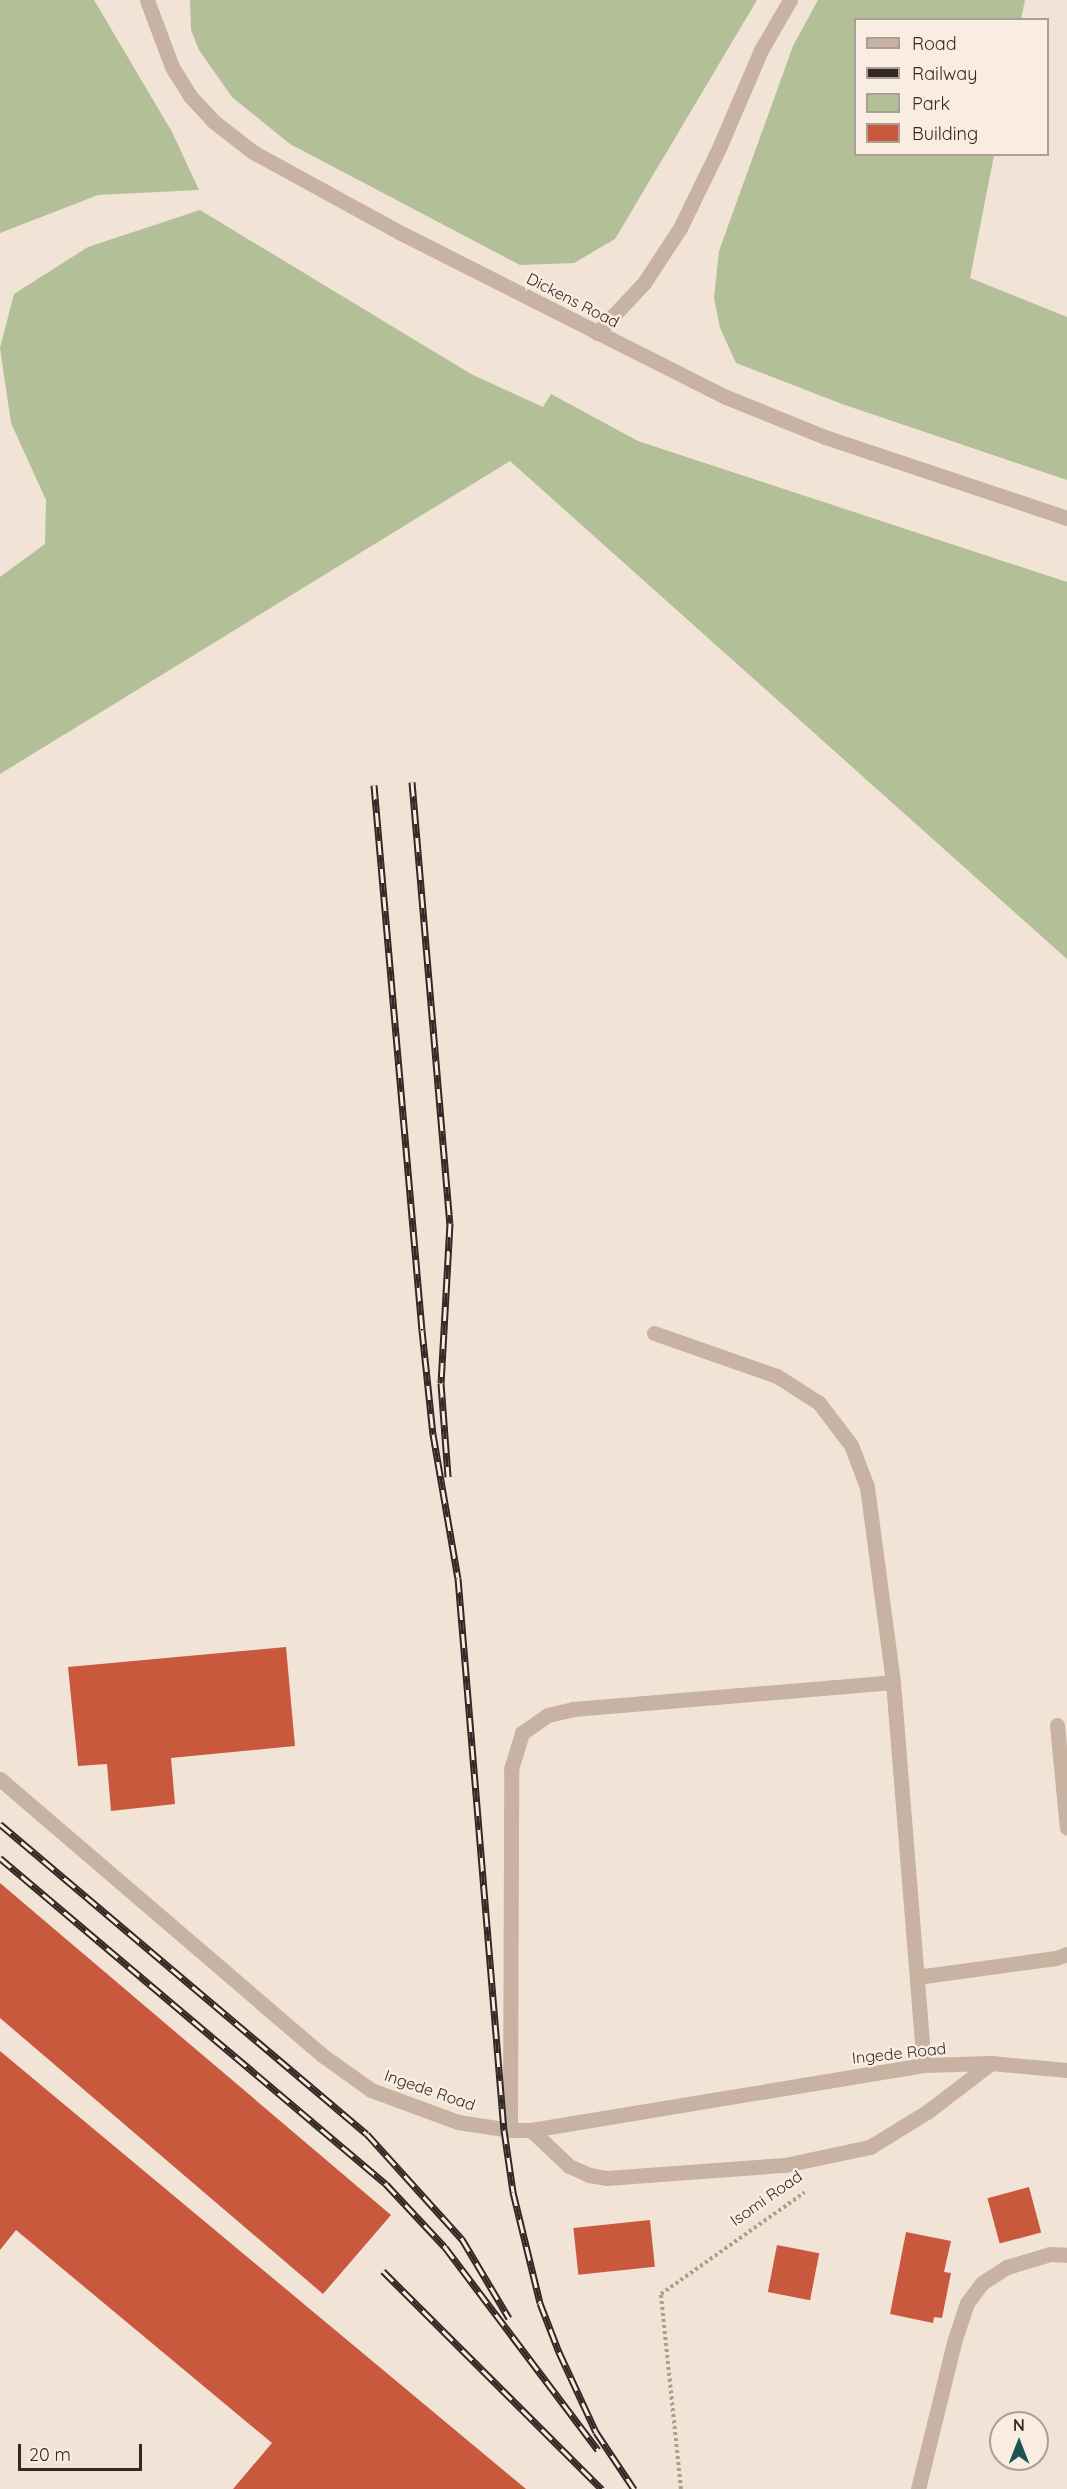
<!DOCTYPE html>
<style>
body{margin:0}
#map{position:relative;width:1067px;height:2489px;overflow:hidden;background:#f1e3d6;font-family:Quicksand,sans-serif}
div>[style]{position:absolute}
.green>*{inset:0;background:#b3bf96}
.building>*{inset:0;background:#c8593d;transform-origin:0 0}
.path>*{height:4px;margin-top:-2px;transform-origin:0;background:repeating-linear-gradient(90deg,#b49c8c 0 3px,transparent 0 6px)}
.minor>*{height:15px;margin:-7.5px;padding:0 7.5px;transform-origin:7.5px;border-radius:7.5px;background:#c8b2a2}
.rail>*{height:7px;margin-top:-3.5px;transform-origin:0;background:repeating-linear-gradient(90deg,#f9ede2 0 14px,#332825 0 28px);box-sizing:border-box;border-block:2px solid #332825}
span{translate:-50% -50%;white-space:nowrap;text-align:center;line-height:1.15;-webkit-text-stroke:5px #f9ede2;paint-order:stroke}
.street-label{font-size:16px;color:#332825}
.legend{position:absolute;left:854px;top:18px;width:195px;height:138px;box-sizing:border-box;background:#f9ede2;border:2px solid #aa9e96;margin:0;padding:8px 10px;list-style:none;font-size:18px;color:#332825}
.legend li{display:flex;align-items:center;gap:12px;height:30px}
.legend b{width:30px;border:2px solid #aa9e96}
.north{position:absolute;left:989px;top:2411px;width:60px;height:60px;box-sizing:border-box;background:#f9ede2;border:2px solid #aa9e96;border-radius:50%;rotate:0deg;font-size:16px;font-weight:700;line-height:24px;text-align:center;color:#332825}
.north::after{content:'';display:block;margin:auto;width:21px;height:27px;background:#1a5354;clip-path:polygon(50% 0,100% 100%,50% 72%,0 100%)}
.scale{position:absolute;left:18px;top:2444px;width:124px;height:27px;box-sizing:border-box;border:3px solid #332825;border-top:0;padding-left:8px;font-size:18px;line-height:21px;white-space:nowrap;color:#332825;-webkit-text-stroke:4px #f9ede2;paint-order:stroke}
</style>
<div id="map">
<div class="green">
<i style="clip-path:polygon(0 0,94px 0,172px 132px,199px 190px,98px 195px,0 233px)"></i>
<i style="clip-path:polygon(190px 0,757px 0,615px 239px,574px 263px,520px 265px,290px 144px,232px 97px,199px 50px,191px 30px)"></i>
<i style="clip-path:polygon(818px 0,1025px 0,1021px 19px,856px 20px,856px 154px,994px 155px,970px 278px,1067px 317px,1067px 480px,842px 404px,736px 363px,720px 328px,714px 298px,719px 251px,793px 46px)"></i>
<i style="clip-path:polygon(200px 210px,471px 374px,543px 407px,551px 394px,638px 441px,1067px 582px,1067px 959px,510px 461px,0 774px,0 577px,45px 544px,46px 500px,11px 423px,0 348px,14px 294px,88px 247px)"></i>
</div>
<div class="building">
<i style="clip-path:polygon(286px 1647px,295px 1746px,171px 1758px,175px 1804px,111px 1811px,107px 1764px,78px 1766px,68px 1667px)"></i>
<i style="clip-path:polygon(0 1883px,391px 2215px,323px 2294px,0 2018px)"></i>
<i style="clip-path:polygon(0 2051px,526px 2489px,233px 2489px,272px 2443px,16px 2230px,0 2250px)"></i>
<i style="left:1029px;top:2187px;width:47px;height:43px;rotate:75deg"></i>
<i style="left:650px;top:2220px;width:47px;height:77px;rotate:84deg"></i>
<i style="clip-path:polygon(906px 2232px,951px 2241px,944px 2272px,951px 2273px,942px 2318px,934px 2317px,933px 2323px,890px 2314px)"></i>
<i style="left:777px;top:2245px;width:43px;height:48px;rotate:11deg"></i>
</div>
<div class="path">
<i style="left:681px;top:2489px;width:196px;rotate:-95.9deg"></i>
<i style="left:661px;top:2294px;width:176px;rotate:-35.3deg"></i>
</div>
<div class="minor">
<i style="left:147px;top:0;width:72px;rotate:69.5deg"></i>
<i style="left:172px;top:67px;width:34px;rotate:58deg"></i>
<i style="left:190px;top:96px;width:34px;rotate:47deg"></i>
<i style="left:213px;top:121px;width:51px;rotate:37.8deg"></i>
<i style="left:253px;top:152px;width:166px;rotate:28.7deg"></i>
<i style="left:399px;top:232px;width:366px;rotate:26.8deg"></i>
<i style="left:726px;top:397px;width:107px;rotate:22deg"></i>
<i style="left:825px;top:437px;width:255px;rotate:18.5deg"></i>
<i style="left:597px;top:333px;width:69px;rotate:-46.8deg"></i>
<i style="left:644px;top:283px;width:66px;rotate:-56.8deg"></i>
<i style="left:680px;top:228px;width:89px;rotate:-64deg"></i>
<i style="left:719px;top:148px;width:107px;rotate:-66.8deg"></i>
<i style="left:761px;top:50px;width:58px;rotate:-59.9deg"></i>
<i style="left:654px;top:1333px;width:130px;rotate:19.3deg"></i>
<i style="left:777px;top:1376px;width:50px;rotate:32.7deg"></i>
<i style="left:819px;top:1403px;width:53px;rotate:52.7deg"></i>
<i style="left:851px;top:1445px;width:45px;rotate:69.1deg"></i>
<i style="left:867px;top:1487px;width:197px;rotate:82.4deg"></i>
<i style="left:893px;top:1682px;width:384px;rotate:85.4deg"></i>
<i style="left:1057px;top:1725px;width:103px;rotate:84.5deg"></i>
<i style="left:0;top:1779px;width:424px;rotate:40.6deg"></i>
<i style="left:322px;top:2055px;width:60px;rotate:35.5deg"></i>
<i style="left:371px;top:2090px;width:93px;rotate:20.2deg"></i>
<i style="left:458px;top:2122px;width:53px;rotate:8.7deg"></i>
<i style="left:510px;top:2130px;width:21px"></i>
<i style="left:531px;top:2130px;width:398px;rotate:-9.4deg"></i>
<i style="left:924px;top:2065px;width:67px;rotate:-1.7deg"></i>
<i style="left:991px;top:2063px;width:76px;rotate:5.3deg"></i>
<i style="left:917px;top:1977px;width:140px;rotate:-7.8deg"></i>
<i style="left:1056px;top:1958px;width:12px;rotate:-20deg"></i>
<i style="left:510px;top:2130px;width:361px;rotate:-89.8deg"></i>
<i style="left:511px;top:1769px;width:38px;rotate:-73deg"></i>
<i style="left:522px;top:1733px;width:32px;rotate:-35deg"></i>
<i style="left:548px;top:1715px;width:26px;rotate:-13deg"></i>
<i style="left:573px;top:1709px;width:321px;rotate:-4.8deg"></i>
<i style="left:531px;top:2130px;width:52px;rotate:43.5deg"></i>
<i style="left:569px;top:2166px;width:22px;rotate:24deg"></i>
<i style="left:589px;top:2175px;width:17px;rotate:10deg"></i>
<i style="left:606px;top:2178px;width:179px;rotate:-4.2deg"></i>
<i style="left:785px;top:2165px;width:87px;rotate:-12deg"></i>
<i style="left:870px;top:2147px;width:67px;rotate:-31.6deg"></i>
<i style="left:927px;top:2112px;width:81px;rotate:-37.4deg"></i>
<i style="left:918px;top:2489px;width:151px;rotate:-76.2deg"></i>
<i style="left:954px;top:2342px;width:41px;rotate:-71.6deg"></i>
<i style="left:967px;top:2303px;width:25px;rotate:-53deg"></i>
<i style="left:982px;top:2283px;width:30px;rotate:-33deg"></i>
<i style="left:1007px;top:2267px;width:45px;rotate:-16.8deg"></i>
<i style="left:1050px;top:2254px;width:17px;rotate:3deg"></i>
</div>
<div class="rail">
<i style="left:412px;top:782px;width:443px;rotate:85.1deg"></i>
<i style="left:450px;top:1223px;width:160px;rotate:93.2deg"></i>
<i style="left:441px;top:1383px;width:94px;rotate:85.7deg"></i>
<i style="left:374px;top:785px;width:547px;rotate:84.97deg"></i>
<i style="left:422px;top:1330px;width:105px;rotate:84deg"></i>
<i style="left:433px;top:1434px;width:146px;rotate:80.2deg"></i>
<i style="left:458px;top:1578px;width:554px;rotate:85.24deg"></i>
<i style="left:504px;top:2130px;width:63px;rotate:81.7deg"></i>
<i style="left:513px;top:2192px;width:114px;rotate:76.3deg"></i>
<i style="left:540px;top:2303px;width:53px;rotate:68.8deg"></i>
<i style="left:559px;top:2352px;width:88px;rotate:65.2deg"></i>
<i style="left:596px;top:2432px;width:69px;rotate:56.3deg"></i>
<i style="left:0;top:1824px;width:480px;rotate:40.2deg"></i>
<i style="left:367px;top:2134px;width:142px;rotate:47.9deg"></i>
<i style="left:462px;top:2239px;width:92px;rotate:59.3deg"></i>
<i style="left:0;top:1858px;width:505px;rotate:40.18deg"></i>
<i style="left:386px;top:2184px;width:86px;rotate:46.9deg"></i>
<i style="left:445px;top:2247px;width:254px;rotate:53deg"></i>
<i style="left:383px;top:2271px;width:309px;rotate:44.9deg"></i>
</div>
<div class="street-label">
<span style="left:573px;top:300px;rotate:27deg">Dickens Road</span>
<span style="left:899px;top:2053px;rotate:-6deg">Ingede Road</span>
<span style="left:430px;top:2090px;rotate:19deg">Ingede Road</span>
<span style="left:766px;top:2198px;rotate:-35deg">Isomi Road</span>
</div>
<ul class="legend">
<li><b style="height:8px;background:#c8b2a2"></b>Road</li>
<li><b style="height:8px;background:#332825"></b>Railway</li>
<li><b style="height:16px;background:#b3bf96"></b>Park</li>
<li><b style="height:16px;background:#c8593d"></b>Building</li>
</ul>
<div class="north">N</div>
<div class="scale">20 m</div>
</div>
